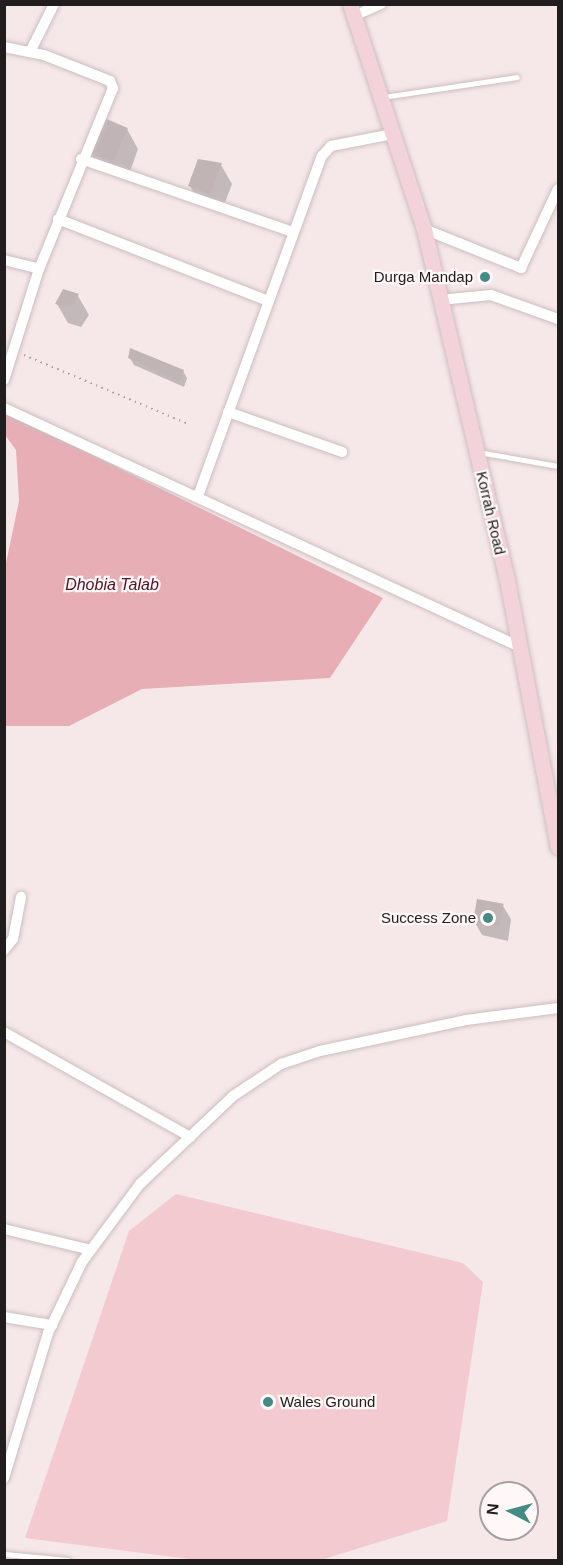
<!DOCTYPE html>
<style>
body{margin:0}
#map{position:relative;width:563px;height:1565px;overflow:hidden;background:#f6e8e9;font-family:Helvetica,sans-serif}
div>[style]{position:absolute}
.green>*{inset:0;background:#f2cacf}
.water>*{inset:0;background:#e7aeb6}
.shadow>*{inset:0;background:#0003}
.building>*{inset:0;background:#c1b4b5;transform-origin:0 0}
.path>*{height:2px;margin-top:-1px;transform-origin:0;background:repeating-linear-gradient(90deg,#afa4a5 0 1.5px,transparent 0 6px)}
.roads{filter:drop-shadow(0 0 2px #ccbec0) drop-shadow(0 0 2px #ccbec0)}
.service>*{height:5px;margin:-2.5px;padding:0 2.5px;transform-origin:2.5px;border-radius:2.5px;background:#fff}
.minor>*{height:10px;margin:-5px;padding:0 5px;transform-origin:5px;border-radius:5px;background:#fff}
.secondary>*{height:15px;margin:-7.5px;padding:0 7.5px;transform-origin:7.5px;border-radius:7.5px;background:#f3d2d9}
.dots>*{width:16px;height:16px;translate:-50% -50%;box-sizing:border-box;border:3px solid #fff7f8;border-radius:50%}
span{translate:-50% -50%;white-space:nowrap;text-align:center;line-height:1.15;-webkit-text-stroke:4.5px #fff7f8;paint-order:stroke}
.poi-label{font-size:15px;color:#211c1d}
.right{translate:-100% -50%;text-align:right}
.left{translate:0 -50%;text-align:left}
.street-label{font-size:15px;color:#211c1d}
.water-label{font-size:16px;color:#531123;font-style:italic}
.frame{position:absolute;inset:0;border:6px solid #211c1d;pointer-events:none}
.north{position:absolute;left:479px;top:1481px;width:60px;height:60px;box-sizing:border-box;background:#fff7f8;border:2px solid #a69fa0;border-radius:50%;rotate:276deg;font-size:16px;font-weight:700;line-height:24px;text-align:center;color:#211c1d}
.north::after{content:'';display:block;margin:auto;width:21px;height:27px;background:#448b86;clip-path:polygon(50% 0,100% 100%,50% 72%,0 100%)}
</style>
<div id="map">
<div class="green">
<i style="clip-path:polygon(176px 1194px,463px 1263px,483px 1282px,447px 1521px,321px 1560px,197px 1560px,25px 1538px,129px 1231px)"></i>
</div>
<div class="water">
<i style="clip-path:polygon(5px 412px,383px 598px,330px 678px,142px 689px,69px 726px,5px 726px,5px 568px,19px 501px,16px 450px,5px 435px)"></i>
</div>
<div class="shadow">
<i style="clip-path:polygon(127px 129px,138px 149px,127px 180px,100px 171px,89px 152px)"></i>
<i style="clip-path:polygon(221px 165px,232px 184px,221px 213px,201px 205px,190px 186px)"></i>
<i style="clip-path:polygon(64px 291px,78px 296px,89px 315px,81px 327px,68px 323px,57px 304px)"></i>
<i style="clip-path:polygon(130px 358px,183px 371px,187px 378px,184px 387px,134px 365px)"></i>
<i style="clip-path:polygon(503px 906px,511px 919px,508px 941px,482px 935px,474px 921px)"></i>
</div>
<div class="building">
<i style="left:102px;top:117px;width:28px;height:38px;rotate:23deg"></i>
<i style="clip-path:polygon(198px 159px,222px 163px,210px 195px,188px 186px)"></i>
<i style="clip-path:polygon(63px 289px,79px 294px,70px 308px,55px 304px)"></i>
<i style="clip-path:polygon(130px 348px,184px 370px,180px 381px,128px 358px)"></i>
<i style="left:477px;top:899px;width:27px;height:23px;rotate:10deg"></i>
</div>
<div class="path">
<i style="left:24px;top:355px;width:176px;rotate:22.8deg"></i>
</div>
<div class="roads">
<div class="service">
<i style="left:383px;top:97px;width:135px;rotate:-8.5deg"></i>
<i style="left:478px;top:452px;width:81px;rotate:9.9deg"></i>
<i style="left:4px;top:1554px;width:64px;rotate:5.4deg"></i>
</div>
<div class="minor">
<i style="left:354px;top:16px;width:30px;rotate:-24deg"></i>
<i style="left:4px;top:47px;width:41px;rotate:11.3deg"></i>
<i style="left:44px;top:55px;width:71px;rotate:21.5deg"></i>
<i style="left:110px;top:81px;width:8px;rotate:67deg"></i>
<i style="left:113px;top:88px;width:196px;rotate:112.2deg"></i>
<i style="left:39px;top:269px;width:116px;rotate:107.5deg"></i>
<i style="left:30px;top:52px;width:54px;rotate:-63.4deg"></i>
<i style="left:81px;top:159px;width:224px;rotate:19deg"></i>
<i style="left:58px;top:219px;width:225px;rotate:21.3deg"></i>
<i style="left:424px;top:229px;width:105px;rotate:21.9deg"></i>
<i style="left:521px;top:268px;width:87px;rotate:-64.9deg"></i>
<i style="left:4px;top:260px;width:36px;rotate:14deg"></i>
<i style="left:440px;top:300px;width:51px;rotate:-5.6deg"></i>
<i style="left:491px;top:295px;width:71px;rotate:19.7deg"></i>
<i style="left:4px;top:408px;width:569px;rotate:24.85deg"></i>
<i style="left:228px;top:412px;width:121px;rotate:19.3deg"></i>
<i style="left:198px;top:496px;width:362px;rotate:-70deg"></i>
<i style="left:322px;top:156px;width:13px;rotate:-48deg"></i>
<i style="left:331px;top:146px;width:63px;rotate:-11deg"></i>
<i style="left:4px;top:950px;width:14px;rotate:-51deg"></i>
<i style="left:13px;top:939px;width:43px;rotate:-79.2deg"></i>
<i style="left:4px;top:1032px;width:214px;rotate:29.4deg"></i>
<i style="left:4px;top:1229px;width:89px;rotate:13.6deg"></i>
<i style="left:4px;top:1317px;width:49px;rotate:9.5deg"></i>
<i style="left:4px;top:1478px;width:152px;rotate:-73.1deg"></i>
<i style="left:48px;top:1333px;width:79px;rotate:-64.4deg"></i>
<i style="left:82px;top:1262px;width:97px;rotate:-53.4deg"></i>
<i style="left:140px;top:1184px;width:128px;rotate:-43.4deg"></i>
<i style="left:233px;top:1096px;width:58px;rotate:-33.7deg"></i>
<i style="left:281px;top:1064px;width:41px;rotate:-18.4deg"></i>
<i style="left:320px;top:1051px;width:149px;rotate:-12deg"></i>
<i style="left:466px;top:1020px;width:93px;rotate:-7.4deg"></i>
</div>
<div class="secondary">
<i style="left:350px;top:4px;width:237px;rotate:71.8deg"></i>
<i style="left:424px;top:229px;width:361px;rotate:76.7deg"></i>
<i style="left:507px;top:580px;width:272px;rotate:79.2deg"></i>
</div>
</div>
<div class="dots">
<i style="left:485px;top:277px;background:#448b86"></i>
<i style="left:488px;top:918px;background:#448b86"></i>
<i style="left:268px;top:1402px;background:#448b86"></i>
</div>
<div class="poi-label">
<span class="right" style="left:473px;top:277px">Durga Mandap</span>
<span class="right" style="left:476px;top:918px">Success Zone</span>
<span class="left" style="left:280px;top:1402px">Wales Ground</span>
</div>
<div class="street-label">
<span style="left:491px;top:513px;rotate:77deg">Korrah Road</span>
</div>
<div class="water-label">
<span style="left:112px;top:585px">Dhobia Talab</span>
</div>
<div class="frame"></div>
<div class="north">N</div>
</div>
